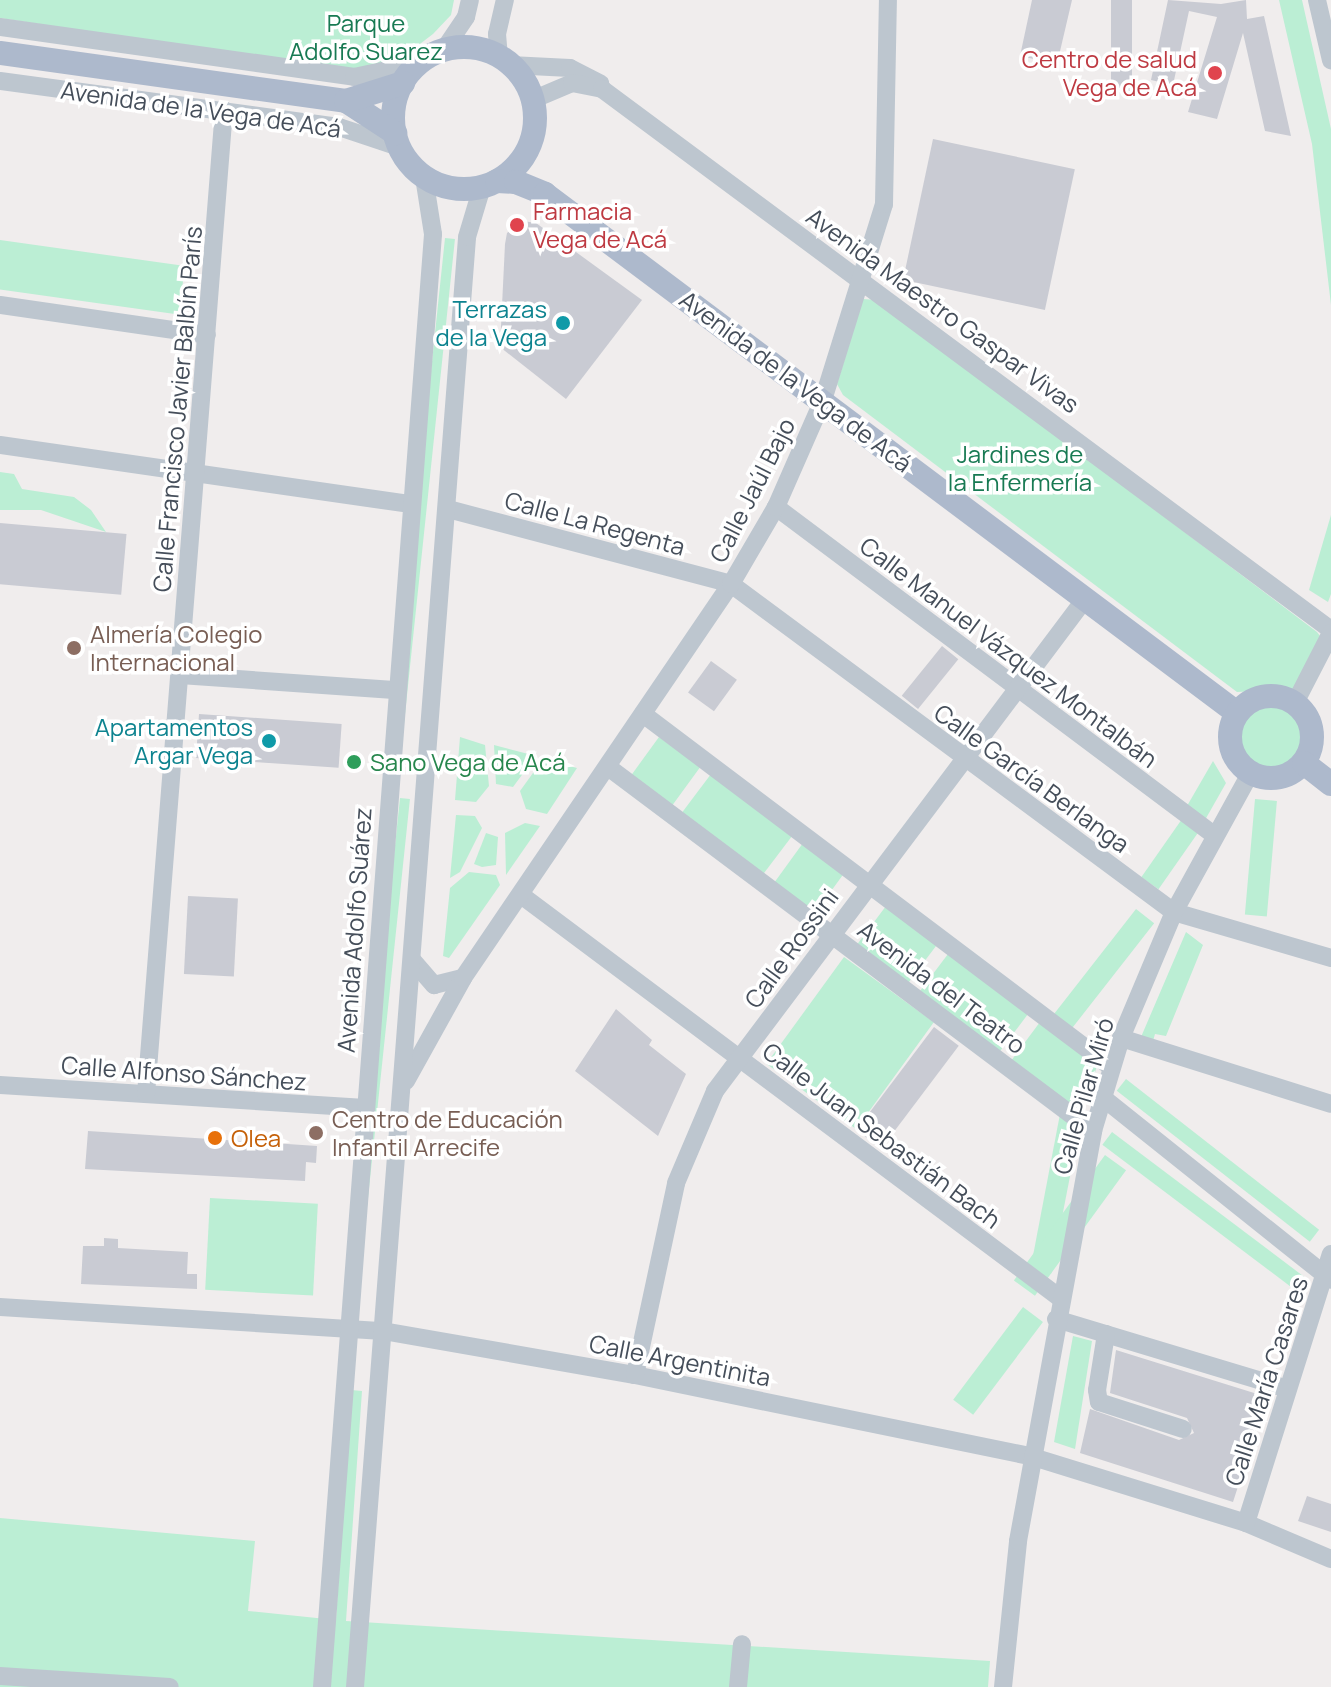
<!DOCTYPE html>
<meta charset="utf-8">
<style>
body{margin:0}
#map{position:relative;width:1331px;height:1687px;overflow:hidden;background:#f0eded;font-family:Manrope,sans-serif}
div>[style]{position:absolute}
.green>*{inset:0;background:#bbeed4;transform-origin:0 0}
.round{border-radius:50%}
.building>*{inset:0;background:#c9cbd3;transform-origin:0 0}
.minor>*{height:18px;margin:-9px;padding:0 9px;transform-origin:9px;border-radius:9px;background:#bdc6cf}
.major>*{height:24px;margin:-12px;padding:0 12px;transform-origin:12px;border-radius:12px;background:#adb9cc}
.major>.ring{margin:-12px;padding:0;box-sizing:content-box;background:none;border:24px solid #adb9cc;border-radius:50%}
.dots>*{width:22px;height:22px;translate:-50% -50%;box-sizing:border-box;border:4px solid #fff;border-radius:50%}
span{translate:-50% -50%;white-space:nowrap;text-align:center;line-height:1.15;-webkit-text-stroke:7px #fff;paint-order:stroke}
.park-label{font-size:24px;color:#187a53}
.health-label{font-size:24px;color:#be3a42}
.right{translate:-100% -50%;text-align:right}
.left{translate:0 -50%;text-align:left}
.street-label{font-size:24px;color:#454e5a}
.culture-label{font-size:24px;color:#0d838f}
.education-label{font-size:24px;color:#785e54}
.leisure-label{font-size:24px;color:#27864d}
.food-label{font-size:24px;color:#c56008}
</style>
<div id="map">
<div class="green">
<i style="clip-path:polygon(0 0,454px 0,451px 15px,433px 34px,378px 76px,0 18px)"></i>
<i style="clip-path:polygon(1279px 0,1302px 0,1331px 129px,1331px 305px,1312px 144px)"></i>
<i style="left:445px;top:238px;width:10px;height:546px;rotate:6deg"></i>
<i style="left:0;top:240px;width:187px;height:49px;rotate:8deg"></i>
<i style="clip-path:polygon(863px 299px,877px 300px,1317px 632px,1320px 636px,1294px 689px,1237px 692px,843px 395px,837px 384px)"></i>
<i style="clip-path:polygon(0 472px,14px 474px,22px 489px,74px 497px,91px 510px,106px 532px,41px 510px,0 510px)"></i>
<i style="clip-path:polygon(1331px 515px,1331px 594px,1328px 602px,1309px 590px)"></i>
<i class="round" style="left:1241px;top:706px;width:62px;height:62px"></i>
<i style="clip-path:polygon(460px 737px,485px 745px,489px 786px,476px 802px,455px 800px)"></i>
<i style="left:659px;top:737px;width:51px;height:49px;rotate:36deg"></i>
<i style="clip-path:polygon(494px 745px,536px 756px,513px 787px,496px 784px)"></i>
<i style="clip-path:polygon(543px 759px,577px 768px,547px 814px,526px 809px,520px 791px)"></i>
<i style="clip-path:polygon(1213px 761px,1226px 783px,1205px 820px,1187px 806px)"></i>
<i style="left:711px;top:774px;width:102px;height:50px;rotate:37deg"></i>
<i style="left:400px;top:798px;width:10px;height:487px;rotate:6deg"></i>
<i style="left:1255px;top:799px;width:22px;height:116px;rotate:5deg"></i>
<i style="clip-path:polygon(456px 815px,475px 816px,482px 828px,460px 872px,450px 878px)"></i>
<i style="left:1182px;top:819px;width:21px;height:71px;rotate:35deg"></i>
<i style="clip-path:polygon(525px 823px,540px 826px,506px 875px,505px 833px)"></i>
<i style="clip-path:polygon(486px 833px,498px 837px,496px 865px,482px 867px,474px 864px)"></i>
<i style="left:803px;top:843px;width:51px;height:49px;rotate:36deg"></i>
<i style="clip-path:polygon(469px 872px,496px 875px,500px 885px,449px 958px,443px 956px,450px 888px)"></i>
<i style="left:886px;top:906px;width:64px;height:49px;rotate:37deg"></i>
<i style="left:1136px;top:909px;width:23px;height:136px;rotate:38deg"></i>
<i style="clip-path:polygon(1186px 932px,1203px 945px,1166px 1036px,1155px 1034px,1153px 1041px,1141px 1037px)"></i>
<i style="left:948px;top:954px;width:100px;height:48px;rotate:37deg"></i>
<i style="left:844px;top:957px;width:111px;height:132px;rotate:36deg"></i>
<i style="clip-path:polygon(1040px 1022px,1097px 1066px,1082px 1114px,1011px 1061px)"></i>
<i style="left:1126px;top:1079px;width:245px;height:15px;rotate:38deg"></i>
<i style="clip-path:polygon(1060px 1114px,1079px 1130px,1051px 1274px,1032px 1261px)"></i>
<i style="left:1112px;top:1132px;width:240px;height:16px;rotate:37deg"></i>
<i style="left:1105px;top:1155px;width:26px;height:155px;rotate:36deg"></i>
<i style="left:210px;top:1198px;width:108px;height:92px;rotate:3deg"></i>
<i style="left:1023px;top:1307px;width:25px;height:116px;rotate:37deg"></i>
<i style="clip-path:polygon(1073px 1336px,1092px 1341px,1075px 1449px,1054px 1442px)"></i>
<i style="clip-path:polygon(351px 1390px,362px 1391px,346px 1621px,990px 1661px,988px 1687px,0 1687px,0 1518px,255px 1541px,248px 1611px,336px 1620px)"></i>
</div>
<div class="building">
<i style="clip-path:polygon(1032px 0,1072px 0,1057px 64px,1020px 56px)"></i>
<i style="left:1111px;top:0;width:21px;height:91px"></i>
<i style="clip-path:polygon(1168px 0,1221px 4px,1246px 0,1247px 19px,1264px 16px,1291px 136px,1265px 131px,1243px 33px,1217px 119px,1188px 112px,1217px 17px,1189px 11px,1173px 85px,1151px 80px)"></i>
<i style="left:933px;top:139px;width:145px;height:144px;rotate:12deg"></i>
<i style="clip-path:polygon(523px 221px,536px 223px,642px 300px,566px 399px,500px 347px,505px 244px,507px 233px)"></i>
<i style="left:0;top:523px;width:127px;height:61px;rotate:5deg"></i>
<i style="left:942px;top:646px;width:21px;height:64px;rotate:39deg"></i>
<i style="left:711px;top:661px;width:32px;height:39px;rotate:36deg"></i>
<i style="left:199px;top:714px;width:143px;height:44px;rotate:4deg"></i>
<i style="left:188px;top:896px;width:50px;height:78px;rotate:3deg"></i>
<i style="clip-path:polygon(616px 1009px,652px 1040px,649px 1045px,686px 1074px,658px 1136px,575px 1071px)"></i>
<i style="left:934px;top:1027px;width:31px;height:129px;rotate:37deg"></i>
<i style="clip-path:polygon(88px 1131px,317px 1146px,316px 1163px,306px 1162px,305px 1181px,85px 1169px)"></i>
<i style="clip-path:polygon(104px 1238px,118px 1239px,118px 1248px,188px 1252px,187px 1274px,197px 1274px,197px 1289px,81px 1284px,83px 1246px,104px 1246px)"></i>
<i style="clip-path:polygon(1116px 1350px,1267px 1397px,1233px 1502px,1080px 1453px,1090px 1409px,1179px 1440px,1194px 1433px,1187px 1418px,1110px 1393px)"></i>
<i style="clip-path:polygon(1307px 1496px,1331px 1504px,1331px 1532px,1298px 1521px)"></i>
</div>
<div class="minor">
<i style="left:1317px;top:0;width:62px;rotate:76.9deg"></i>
<i style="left:0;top:27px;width:358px;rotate:8deg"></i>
<i style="left:354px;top:77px;width:67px;rotate:-12deg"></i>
<i style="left:443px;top:51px;width:41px;rotate:-55.9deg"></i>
<i style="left:466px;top:17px;width:17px;rotate:-77deg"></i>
<i style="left:499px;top:57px;width:23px;rotate:-95deg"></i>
<i style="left:497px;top:34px;width:35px;rotate:-77deg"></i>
<i style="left:510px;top:65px;width:60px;rotate:2.9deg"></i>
<i style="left:570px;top:68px;width:34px;rotate:27deg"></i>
<i style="left:0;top:81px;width:342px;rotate:7.7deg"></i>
<i style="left:339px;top:127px;width:63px;rotate:18.4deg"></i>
<i style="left:532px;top:100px;width:43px;rotate:-23deg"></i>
<i style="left:572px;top:83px;width:31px;rotate:11deg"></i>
<i style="left:602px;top:89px;width:908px;rotate:36.58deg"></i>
<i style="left:0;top:305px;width:209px;rotate:8.2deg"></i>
<i style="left:0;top:445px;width:415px;rotate:8.2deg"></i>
<i style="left:776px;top:507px;width:547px;rotate:36.83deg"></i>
<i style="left:448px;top:509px;width:293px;rotate:14.8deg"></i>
<i style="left:731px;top:584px;width:551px;rotate:36.52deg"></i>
<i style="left:1174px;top:912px;width:164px;rotate:16.3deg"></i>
<i style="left:180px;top:675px;width:218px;rotate:4deg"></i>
<i style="left:1295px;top:703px;width:79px;rotate:-62.8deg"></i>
<i style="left:643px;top:714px;width:586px;rotate:37.03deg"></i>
<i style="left:608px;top:767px;width:606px;rotate:36.89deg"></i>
<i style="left:521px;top:895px;width:673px;rotate:36.78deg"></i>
<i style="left:413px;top:961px;width:32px;rotate:49deg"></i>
<i style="left:434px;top:985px;width:30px;rotate:-14deg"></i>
<i style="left:1121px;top:1038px;width:220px;rotate:17.4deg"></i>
<i style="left:406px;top:1081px;width:118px;rotate:-61deg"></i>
<i style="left:463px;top:978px;width:477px;rotate:-55.8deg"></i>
<i style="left:731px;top:584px;width:89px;rotate:-59.7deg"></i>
<i style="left:776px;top:507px;width:117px;rotate:-66.3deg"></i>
<i style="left:823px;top:400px;width:205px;rotate:-72.7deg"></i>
<i style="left:884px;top:204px;width:204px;rotate:-88.9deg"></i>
<i style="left:0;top:1085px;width:366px;rotate:3.6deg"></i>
<i style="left:146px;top:1094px;width:987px;rotate:-85.47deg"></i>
<i style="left:1102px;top:1097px;width:293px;rotate:38.6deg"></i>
<i style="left:0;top:1307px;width:384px;rotate:3.6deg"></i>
<i style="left:383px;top:1331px;width:256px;rotate:9.9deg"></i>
<i style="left:635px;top:1375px;width:406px;rotate:11.6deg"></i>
<i style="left:1033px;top:1457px;width:223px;rotate:17.2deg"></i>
<i style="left:1246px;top:1523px;width:92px;rotate:23deg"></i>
<i style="left:1056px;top:1319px;width:242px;rotate:16.8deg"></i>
<i style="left:1106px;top:1334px;width:57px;rotate:99.1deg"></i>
<i style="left:1097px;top:1390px;width:12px;rotate:81deg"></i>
<i style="left:1099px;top:1402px;width:88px;rotate:17.8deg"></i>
<i style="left:635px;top:1375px;width:196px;rotate:-77.9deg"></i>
<i style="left:676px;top:1183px;width:100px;rotate:-67deg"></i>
<i style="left:715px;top:1091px;width:616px;rotate:-53.06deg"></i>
<i style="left:1246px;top:1523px;width:282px;rotate:-72.5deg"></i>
<i style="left:0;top:1676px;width:170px;rotate:3.7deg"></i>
<i style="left:322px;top:1687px;width:1457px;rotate:-85.63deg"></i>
<i style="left:433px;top:234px;width:58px;rotate:-99deg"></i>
<i style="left:355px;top:1687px;width:1454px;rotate:-85.58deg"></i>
<i style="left:467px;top:237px;width:52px;rotate:-73.3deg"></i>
<i style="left:738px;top:1687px;width:43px;rotate:-84.7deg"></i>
<i style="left:1003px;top:1687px;width:147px;rotate:-84.1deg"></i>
<i style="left:1018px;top:1541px;width:417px;rotate:-79.6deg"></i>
<i style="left:1093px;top:1131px;width:97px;rotate:-73.2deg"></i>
<i style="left:1121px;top:1038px;width:137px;rotate:-67.2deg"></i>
<i style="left:1174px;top:912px;width:160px;rotate:-61.2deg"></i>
</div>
<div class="major">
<i class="ring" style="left:393px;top:47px;width:118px;height:118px"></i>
<i style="left:0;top:53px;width:349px;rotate:7.9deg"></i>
<i style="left:346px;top:101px;width:59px;rotate:33.1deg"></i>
<i style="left:346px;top:101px;width:60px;rotate:-17.5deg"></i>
<i style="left:497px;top:181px;width:19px;rotate:3deg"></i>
<i style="left:516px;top:182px;width:31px;rotate:22deg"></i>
<i style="left:545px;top:194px;width:865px;rotate:36.87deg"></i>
<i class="ring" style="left:1230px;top:696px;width:58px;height:58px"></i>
<i style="left:1304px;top:763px;width:34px;rotate:38deg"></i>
</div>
<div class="dots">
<i style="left:1215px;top:73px;background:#e0444e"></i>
<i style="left:517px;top:225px;background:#e0444e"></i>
<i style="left:563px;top:323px;background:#0f9aa8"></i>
<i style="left:74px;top:648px;background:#8d6e63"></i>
<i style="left:269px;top:741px;background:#0f9aa8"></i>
<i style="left:354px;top:762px;background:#2e9e5b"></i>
<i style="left:316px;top:1133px;background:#8d6e63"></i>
<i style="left:215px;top:1138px;background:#e8710a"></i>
</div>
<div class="park-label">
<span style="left:366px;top:37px">Parque<br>Adolfo Suarez</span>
<span style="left:1020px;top:468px">Jardines de<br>la Enfermería</span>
</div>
<div class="health-label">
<span class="right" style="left:1197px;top:73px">Centro de salud<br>Vega de Acá</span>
<span class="left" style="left:533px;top:225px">Farmacia<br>Vega de Acá</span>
</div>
<div class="street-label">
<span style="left:201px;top:109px;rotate:8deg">Avenida de la Vega de Acá</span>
<span style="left:943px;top:310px;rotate:36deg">Avenida Maestro Gaspar Vivas</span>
<span style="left:796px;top:381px;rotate:37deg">Avenida de la Vega de Acá</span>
<span style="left:177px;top:409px;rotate:-85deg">Calle Francisco Javier Balbín París</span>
<span style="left:752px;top:490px;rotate:-63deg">Calle Jaúl Bajo</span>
<span style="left:595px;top:523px;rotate:15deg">Calle La Regenta</span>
<span style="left:1009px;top:652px;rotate:37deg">Calle Manuel Vázquez Montalbán</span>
<span style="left:1032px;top:778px;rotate:36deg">Calle García Berlanga</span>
<span style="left:354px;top:930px;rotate:-86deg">Avenida Adolfo Suárez</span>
<span style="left:791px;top:948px;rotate:-54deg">Calle Rossini</span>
<span style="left:942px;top:987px;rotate:37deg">Avenida del Teatro</span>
<span style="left:184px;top:1073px;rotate:4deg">Calle Alfonso Sánchez</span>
<span style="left:1083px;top:1096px;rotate:-74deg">Calle Pilar Miró</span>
<span style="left:882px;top:1135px;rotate:37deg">Calle Juan Sebastián Bach</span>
<span style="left:680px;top:1360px;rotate:11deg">Calle Argentinita</span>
<span style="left:1266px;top:1381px;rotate:-72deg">Calle María Casares</span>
</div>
<div class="culture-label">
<span class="right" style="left:547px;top:323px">Terrazas<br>de la Vega</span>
<span class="right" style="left:253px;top:741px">Apartamentos<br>Argar Vega</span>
</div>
<div class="education-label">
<span class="left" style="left:90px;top:648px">Almería Colegio<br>Internacional</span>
<span class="left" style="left:332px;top:1133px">Centro de Educación<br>Infantil Arrecife</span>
</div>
<div class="leisure-label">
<span class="left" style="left:370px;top:762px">Sano Vega de Acá</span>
</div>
<div class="food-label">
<span class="left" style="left:231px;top:1138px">Olea</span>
</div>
</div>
